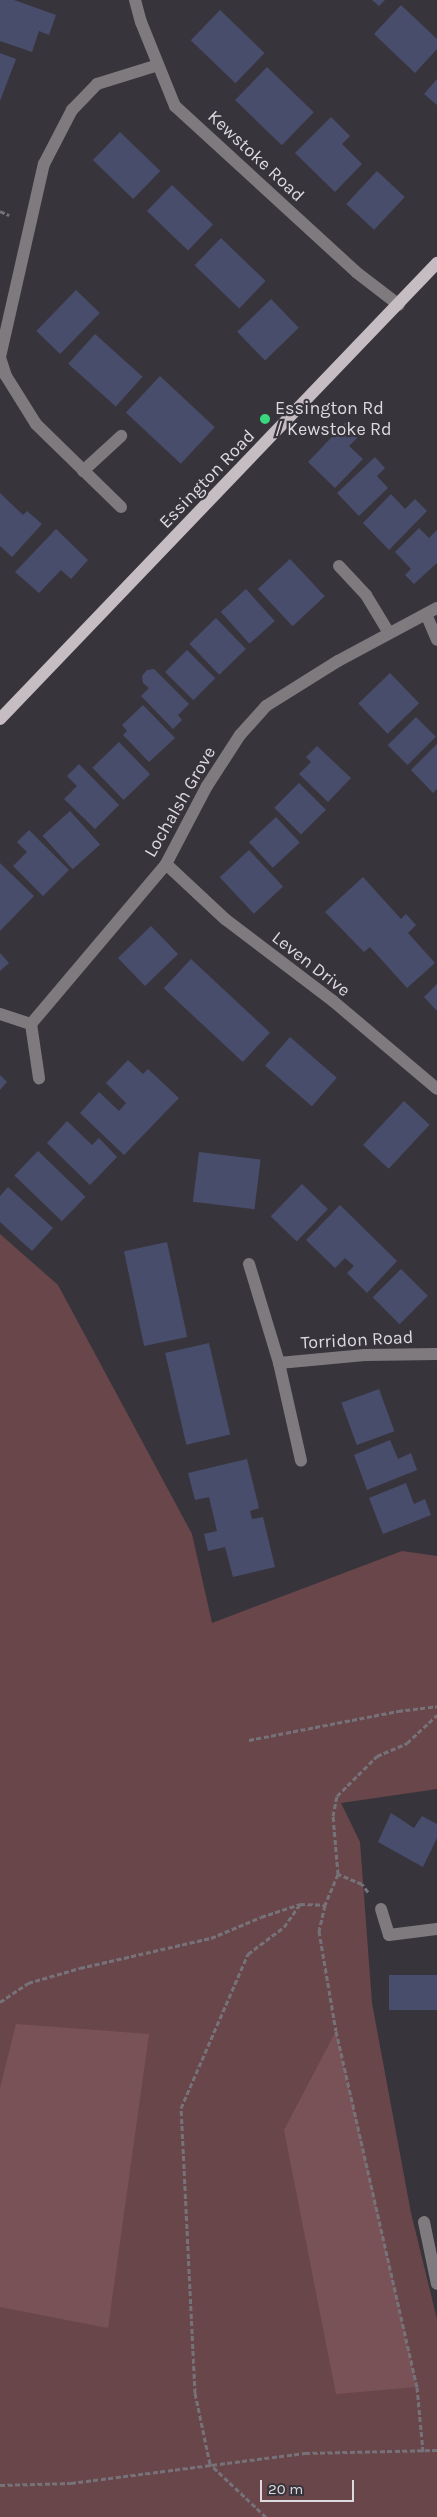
<!DOCTYPE html>
<style>
body{margin:0}
#map{position:relative;width:437px;height:2517px;overflow:hidden;background:#38343c;font-family:Karla,sans-serif}
div>[style]{position:absolute}
.green>*{inset:0;background:#69464a}
.forest>*{inset:0;background:#795257}
.building>*{inset:0;background:#494d6c;transform-origin:0 0}
.path>*{height:3px;margin-top:-1.5px;transform-origin:0;background:repeating-linear-gradient(90deg,#767279 0 5px,transparent 0 7.5px)}
.minor>*{height:12px;margin:-6px;padding:0 6px;transform-origin:6px;border-radius:6px;background:#7e7a7d}
.major>*{height:12px;margin:-6px;padding:0 6px;transform-origin:6px;border-radius:6px;background:#c6bdc2}
.dots>*{width:14px;height:14px;translate:-50% -50%;box-sizing:border-box;border:2px solid #38343c;border-radius:50%}
span{translate:-50% -50%;white-space:nowrap;text-align:center;line-height:1.15;-webkit-text-stroke:4.5px #38343c;paint-order:stroke}
.street-label{font-size:18px;color:#dddadf}
.poi-label{font-size:18px;color:#dddadf}
.left{translate:0 -50%;text-align:left}
.scale{position:absolute;left:260px;top:2480px;width:94px;height:22px;box-sizing:border-box;border:2px solid #dddadf;border-top:0;padding-left:6px;font-size:15px;line-height:18px;white-space:nowrap;color:#dddadf;-webkit-text-stroke:4px #38343c;paint-order:stroke}
</style>
<div id="map">
<div class="green">
<i style="clip-path:polygon(0 1234px,58px 1285px,192px 1534px,212px 1623px,402px 1551px,437px 1556px,437px 1789px,341px 1803px,360px 1842px,372px 2003px,411px 2213px,437px 2319px,437px 2517px,0 2517px)"></i>
</div>
<div class="forest">
<i style="clip-path:polygon(16px 2024px,149px 2034px,108px 2328px,0 2307px,0 2088px)"></i>
<i style="clip-path:polygon(336px 2031px,372px 2186px,417px 2387px,336px 2394px,284px 2130px)"></i>
</div>
<div class="building">
<i style="clip-path:polygon(0 0,14px 0,56px 15px,49px 35px,39px 31px,32px 52px,0 41px)"></i>
<i style="clip-path:polygon(372px 0,385px 0,379px 6px)"></i>
<i style="clip-path:polygon(401px 5px,437px 39px,437px 49px,415px 73px,374px 34px)"></i>
<i style="left:220px;top:10px;width:62px;height:42px;rotate:44deg"></i>
<i style="clip-path:polygon(0 53px,16px 59px,0 101px)"></i>
<i style="left:267px;top:67px;width:65px;height:46px;rotate:44deg"></i>
<i style="clip-path:polygon(437px 79px,437px 105px,424px 94px)"></i>
<i style="clip-path:polygon(331px 117px,350px 136px,342px 144px,362px 164px,335px 192px,295px 153px)"></i>
<i style="left:120px;top:132px;width:56px;height:39px;rotate:44deg"></i>
<i style="left:377px;top:171px;width:38px;height:45px;rotate:43deg"></i>
<i style="left:172px;top:185px;width:57px;height:36px;rotate:44deg"></i>
<i style="left:221px;top:238px;width:62px;height:38px;rotate:44deg"></i>
<i style="left:76px;top:290px;width:33px;height:57px;rotate:44deg"></i>
<i style="left:271px;top:299px;width:40px;height:47px;rotate:46deg"></i>
<i style="left:95px;top:334px;width:64px;height:40px;rotate:42deg"></i>
<i style="left:160px;top:376px;width:75px;height:50px;rotate:43deg"></i>
<i style="clip-path:polygon(348px 420px,362px 433px,349px 446px,363px 459px,335px 488px,308px 462px)"></i>
<i style="clip-path:polygon(375px 457px,385px 468px,377px 476px,388px 488px,359px 516px,337px 493px)"></i>
<i style="clip-path:polygon(0 493px,23px 515px,27px 511px,42px 524px,12px 557px,0 546px)"></i>
<i style="clip-path:polygon(391px 494px,405px 509px,415px 499px,427px 511px,389px 550px,363px 523px)"></i>
<i style="clip-path:polygon(419px 528px,429px 538px,437px 530px,437px 563px,414px 584px,405px 575px,411px 569px,395px 552px)"></i>
<i style="clip-path:polygon(56px 529px,88px 560px,71px 579px,61px 570px,39px 593px,15px 572px)"></i>
<i style="left:290px;top:559px;width:51px;height:44px;rotate:47deg"></i>
<i style="left:246px;top:589px;width:43px;height:34px;rotate:48deg"></i>
<i style="left:216px;top:618px;width:43px;height:37px;rotate:46deg"></i>
<i style="left:187px;top:650px;width:40px;height:31px;rotate:45deg"></i>
<i style="clip-path:polygon(154px 669px,189px 704px,178px 715px,182px 720px,173px 729px,141px 696px,149px 688px,143px 683px,142px 676px,147px 670px)"></i>
<i style="left:390px;top:673px;width:42px;height:44px;rotate:46deg"></i>
<i style="clip-path:polygon(143px 705px,175px 738px,149px 762px,123px 735px,127px 731px,122px 725px)"></i>
<i style="left:416px;top:717px;width:28px;height:40px;rotate:45deg"></i>
<i style="left:119px;top:742px;width:45px;height:37px;rotate:46deg"></i>
<i style="clip-path:polygon(437px 744px,437px 789px,433px 793px,411px 770px)"></i>
<i style="clip-path:polygon(317px 746px,351px 778px,328px 802px,299px 774px,311px 762px,306px 757px)"></i>
<i style="clip-path:polygon(79px 764px,119px 805px,95px 829px,64px 799px,77px 786px,67px 776px)"></i>
<i style="left:299px;top:783px;width:38px;height:35px;rotate:45deg"></i>
<i style="left:70px;top:811px;width:45px;height:37px;rotate:48deg"></i>
<i style="left:276px;top:817px;width:35px;height:37px;rotate:47deg"></i>
<i style="clip-path:polygon(29px 830px,69px 870px,43px 896px,13px 866px,27px 852px,17px 842px)"></i>
<i style="left:249px;top:850px;width:50px;height:40px;rotate:47deg"></i>
<i style="clip-path:polygon(0 863px,34px 896px,0 931px)"></i>
<i style="clip-path:polygon(363px 877px,401px 919px,406px 914px,416px 925px,408px 933px,435px 963px,407px 988px,370px 947px,364px 952px,325px 912px)"></i>
<i style="left:151px;top:926px;width:39px;height:46px;rotate:46deg"></i>
<i style="clip-path:polygon(0 953px,9px 963px,0 971px)"></i>
<i style="left:191px;top:959px;width:108px;height:40px;rotate:43deg"></i>
<i style="clip-path:polygon(437px 984px,437px 1011px,424px 997px)"></i>
<i style="left:290px;top:1037px;width:62px;height:38px;rotate:41deg"></i>
<i style="clip-path:polygon(128px 1060px,143px 1074px,148px 1069px,179px 1098px,124px 1155px,80px 1113px,99px 1092px,119px 1111px,126px 1103px,106px 1083px)"></i>
<i style="clip-path:polygon(0 1075px,7px 1082px,0 1090px)"></i>
<i style="left:404px;top:1101px;width:35px;height:60px;rotate:43deg"></i>
<i style="clip-path:polygon(67px 1121px,92px 1145px,99px 1138px,117px 1157px,90px 1185px,47px 1143px)"></i>
<i style="left:38px;top:1151px;width:66px;height:34px;rotate:44deg"></i>
<i style="left:199px;top:1152px;width:62px;height:50px;rotate:7deg"></i>
<i style="left:302px;top:1184px;width:36px;height:45px;rotate:44deg"></i>
<i style="clip-path:polygon(8px 1187px,53px 1228px,32px 1251px,0 1222px,0 1196px)"></i>
<i style="clip-path:polygon(340px 1205px,397px 1261px,367px 1293px,347px 1273px,354px 1266px,345px 1258px,335px 1268px,306px 1240px)"></i>
<i style="left:167px;top:1242px;width:97px;height:44px;rotate:78deg"></i>
<i style="left:401px;top:1269px;width:38px;height:40px;rotate:45deg"></i>
<i style="left:209px;top:1343px;width:94px;height:45px;rotate:77deg"></i>
<i style="left:379px;top:1389px;width:45px;height:40px;rotate:70deg"></i>
<i style="clip-path:polygon(390px 1440px,398px 1459px,411px 1453px,417px 1470px,367px 1490px,354px 1455px)"></i>
<i style="clip-path:polygon(247px 1459px,259px 1508px,250px 1511px,252px 1519px,263px 1517px,275px 1567px,233px 1577px,225px 1547px,208px 1551px,204px 1534px,217px 1531px,209px 1497px,195px 1500px,188px 1473px)"></i>
<i style="clip-path:polygon(406px 1483px,414px 1504px,425px 1499px,431px 1515px,383px 1534px,369px 1498px)"></i>
<i style="clip-path:polygon(391px 1813px,414px 1828px,422px 1816px,437px 1824px,437px 1838px,423px 1867px,378px 1842px)"></i>
<i style="left:437px;top:1975px;width:35px;height:48px;rotate:90deg"></i>
</div>
<div class="path">
<i style="left:0;top:211px;width:10px;rotate:24deg"></i>
<i style="left:249px;top:1740px;width:152px;rotate:-11deg"></i>
<i style="left:398px;top:1711px;width:39px;rotate:-7deg"></i>
<i style="left:338px;top:1874px;width:34px;rotate:113deg"></i>
<i style="left:325px;top:1905px;width:27px;rotate:103deg"></i>
<i style="left:319px;top:1931px;width:101px;rotate:80.4deg"></i>
<i style="left:336px;top:2031px;width:365px;rotate:77.2deg"></i>
<i style="left:417px;top:2387px;width:65px;rotate:84.7deg"></i>
<i style="left:368px;top:1892px;width:10px;rotate:-127deg"></i>
<i style="left:362px;top:1884px;width:26px;rotate:-157deg"></i>
<i style="left:338px;top:1874px;width:58px;rotate:-94.9deg"></i>
<i style="left:333px;top:1816px;width:20px;rotate:-79deg"></i>
<i style="left:337px;top:1796px;width:57px;rotate:-45deg"></i>
<i style="left:377px;top:1756px;width:33px;rotate:-23deg"></i>
<i style="left:407px;top:1743px;width:41px;rotate:-43deg"></i>
<i style="left:0;top:2002px;width:34px;rotate:-34deg"></i>
<i style="left:28px;top:1983px;width:54px;rotate:-16.1deg"></i>
<i style="left:80px;top:1968px;width:134px;rotate:-12.9deg"></i>
<i style="left:211px;top:1938px;width:54px;rotate:-22.8deg"></i>
<i style="left:261px;top:1917px;width:41px;rotate:-18.4deg"></i>
<i style="left:300px;top:1904px;width:25px;rotate:2deg"></i>
<i style="left:0;top:2485px;width:71px;rotate:-1.6deg"></i>
<i style="left:71px;top:2483px;width:236px;rotate:-7.3deg"></i>
<i style="left:305px;top:2453px;width:132px;rotate:-1.3deg"></i>
<i style="left:266px;top:2517px;width:77px;rotate:-136.6deg"></i>
<i style="left:210px;top:2464px;width:73px;rotate:-101.9deg"></i>
<i style="left:195px;top:2393px;width:285px;rotate:-92.8deg"></i>
<i style="left:181px;top:2108px;width:168px;rotate:-66.5deg"></i>
<i style="left:248px;top:1954px;width:45px;rotate:-36.9deg"></i>
<i style="left:284px;top:1927px;width:28px;rotate:-55deg"></i>
</div>
<div class="minor">
<i style="left:135px;top:0;width:23px;rotate:75deg"></i>
<i style="left:141px;top:22px;width:91px;rotate:68deg"></i>
<i style="left:175px;top:106px;width:246px;rotate:42.5deg"></i>
<i style="left:356px;top:272px;width:54px;rotate:37.5deg"></i>
<i style="left:83px;top:471px;width:52px;rotate:-42.6deg"></i>
<i style="left:121px;top:507px;width:119px;rotate:-135.7deg"></i>
<i style="left:36px;top:424px;width:57px;rotate:-122deg"></i>
<i style="left:6px;top:376px;width:20px;rotate:-108deg"></i>
<i style="left:0;top:357px;width:198px;rotate:-77.2deg"></i>
<i style="left:44px;top:164px;width:61px;rotate:-62.6deg"></i>
<i style="left:72px;top:110px;width:36px;rotate:-46deg"></i>
<i style="left:97px;top:84px;width:64px;rotate:-17.3deg"></i>
<i style="left:339px;top:566px;width:40px;rotate:47deg"></i>
<i style="left:366px;top:595px;width:44px;rotate:58.8deg"></i>
<i style="left:426px;top:614px;width:28px;rotate:67deg"></i>
<i style="left:166px;top:864px;width:81px;rotate:43deg"></i>
<i style="left:225px;top:919px;width:136px;rotate:37.2deg"></i>
<i style="left:333px;top:1001px;width:136px;rotate:40.2deg"></i>
<i style="left:0;top:1014px;width:33px;rotate:18deg"></i>
<i style="left:31px;top:1024px;width:55px;rotate:81.6deg"></i>
<i style="left:31px;top:1024px;width:209px;rotate:-49.8deg"></i>
<i style="left:166px;top:864px;width:88px;rotate:-62.3deg"></i>
<i style="left:207px;top:786px;width:61px;rotate:-57.1deg"></i>
<i style="left:240px;top:735px;width:39px;rotate:-48deg"></i>
<i style="left:266px;top:706px;width:85px;rotate:-32deg"></i>
<i style="left:338px;top:661px;width:112px;rotate:-28.2deg"></i>
<i style="left:249px;top:1264px;width:103px;rotate:73.1deg"></i>
<i style="left:279px;top:1363px;width:100px;rotate:77.3deg"></i>
<i style="left:279px;top:1363px;width:86px;rotate:-5.3deg"></i>
<i style="left:365px;top:1355px;width:72px;rotate:-0.8deg"></i>
<i style="left:381px;top:1909px;width:27px;rotate:73deg"></i>
<i style="left:389px;top:1935px;width:48px;rotate:-7.1deg"></i>
<i style="left:424px;top:2222px;width:63px;rotate:78.2deg"></i>
</div>
<div class="major">
<i style="left:0;top:719px;width:632px;rotate:-46.22deg"></i>
</div>
<div class="dots">
<i style="left:265px;top:419px;background:#39d87f"></i>
</div>
<div class="street-label">
<span style="left:256px;top:156px;rotate:43deg">Kewstoke Road</span>
<span style="left:207px;top:479px;rotate:-46deg">Essington Road</span>
<span style="left:180px;top:802px;rotate:-60deg">Lochalsh Grove</span>
<span style="left:311px;top:964px;rotate:38deg">Leven Drive</span>
<span style="left:357px;top:1340px;rotate:-3deg">Torridon Road</span>
</div>
<div class="poi-label">
<span class="left" style="left:275px;top:419px">Essington Rd<br>/ Kewstoke Rd</span>
</div>
<div class="scale">20 m</div>
</div>
